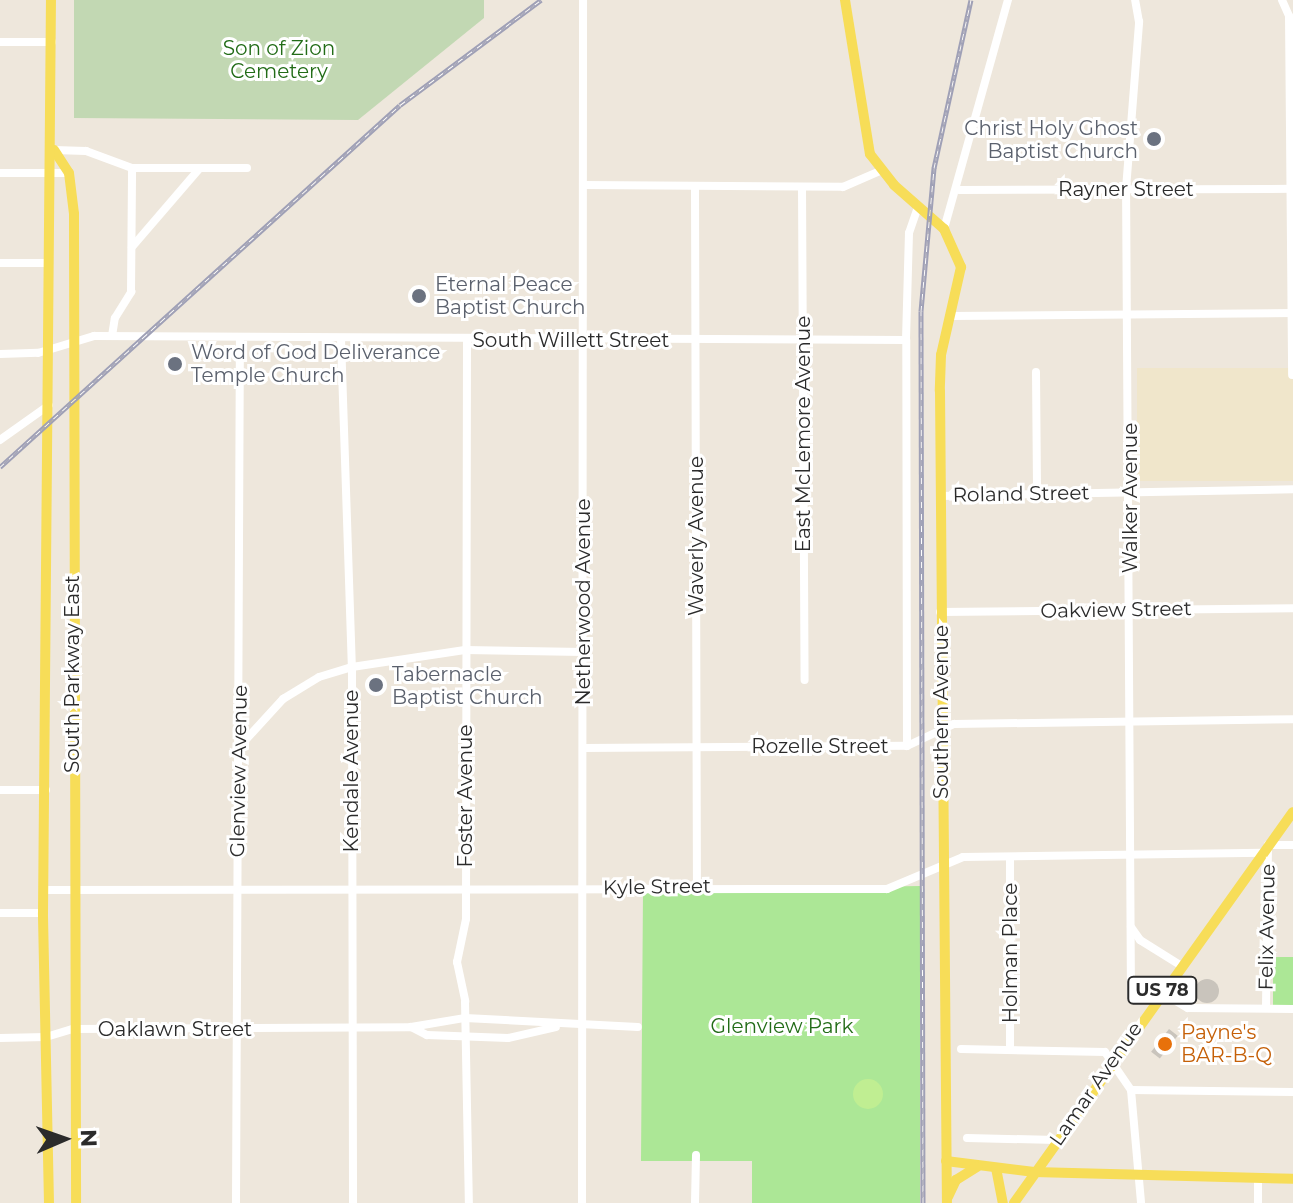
<!DOCTYPE html>
<style>
body{margin:0}
#map{position:relative;width:1293px;height:1203px;overflow:hidden;background:#eee7dc;font-family:Montserrat,sans-serif}
div>[style]{position:absolute}
.education>*{inset:0;background:#f0e6cb;transform-origin:0 0}
.green>*{inset:0;background:#ace796;transform-origin:0 0}
.cemetery>*{inset:0;background:#c2d8b3}
.pitch>*{inset:0;background:#c0ee92}
.round{border-radius:50%}
.building>*{inset:0;background:#c9c4bc;transform-origin:0 0}
.minor>*{height:8px;margin:-4px;padding:0 4px;transform-origin:4px;border-radius:4px;background:#fff}
.major>*{height:10px;margin:-5px;padding:0 5px;transform-origin:5px;border-radius:5px;background:#f7dd58}
.rail>*{height:5px;margin-top:-2.5px;transform-origin:0;background:repeating-linear-gradient(90deg,#fff 0 6px,#9fa0b6 0 12px);box-sizing:border-box;border-block:2px solid #9fa0b6}
.dots>*{width:22px;height:22px;translate:-50% -50%;box-sizing:border-box;border:4px solid #fff;border-radius:50%}
span{translate:-50% -50%;white-space:nowrap;text-align:center;line-height:1.15;-webkit-text-stroke:6px #fff;paint-order:stroke}
.shield-label span{padding:2px 6px;background:#fff;border:2px solid;border-radius:6px;-webkit-text-stroke-width:0}
.shield-label{font-size:18px;color:#2b2b2b;font-weight:700}
.park-label{font-size:20px;color:#226c17}
.worship-label{font-size:20px;color:#5b616d}
.right{translate:-100% -50%;text-align:right}
.left{translate:0 -50%;text-align:left}
.street-label{font-size:20px;color:#2b2b2b}
.food-label{font-size:20px;color:#c56008}
.north{position:absolute;left:24px;top:1099px;width:80px;height:80px;-webkit-text-stroke:6px #fff;paint-order:stroke;rotate:88deg;font-size:22px;font-weight:700;line-height:32px;text-align:center;color:#2b2b2b}
.north::after{content:'';display:block;margin:auto;width:28px;height:36px;background:#2b2b2b;clip-path:polygon(50% 0,100% 100%,50% 72%,0 100%)}
</style>
<div id="map">
<div class="education">
<i style="left:1293px;top:368px;width:113px;height:156px;rotate:90deg"></i>
</div>
<div class="green">
<i style="clip-path:polygon(920px 886px,920px 1203px,752px 1203px,752px 1161px,641px 1161px,643px 891px)"></i>
<i style="left:1273px;top:957px;width:20px;height:48px"></i>
</div>
<div class="cemetery">
<i style="clip-path:polygon(74px 0,484px 0,484px 18px,358px 120px,74px 118px)"></i>
</div>
<div class="pitch">
<i class="round" style="left:853px;top:1079px;width:30px;height:30px"></i>
</div>
<div class="building">
<i class="round" style="left:1195px;top:979px;width:24px;height:24px"></i>
<i style="left:1169px;top:1029px;width:11px;height:29px;rotate:38deg"></i>
</div>
<div class="minor">
<i style="left:1282px;top:0;width:17px;rotate:66deg"></i>
<i style="left:1289px;top:16px;width:359px;rotate:89.5deg"></i>
<i style="left:0;top:42px;width:52px"></i>
<i style="left:54px;top:150px;width:32px;rotate:2deg"></i>
<i style="left:86px;top:151px;width:49px;rotate:20.3deg"></i>
<i style="left:0;top:173px;width:69px"></i>
<i style="left:583px;top:185px;width:260px;rotate:0.4deg"></i>
<i style="left:843px;top:187px;width:40px;rotate:-23.4deg"></i>
<i style="left:695px;top:187px;width:698px;rotate:89.84deg"></i>
<i style="left:802px;top:187px;width:493px;rotate:89.7deg"></i>
<i style="left:959px;top:190px;width:333px;rotate:-0.2deg"></i>
<i style="left:944px;top:229px;width:238px;rotate:-74.4deg"></i>
<i style="left:132px;top:247px;width:103px;rotate:-49.3deg"></i>
<i style="left:0;top:263px;width:49px"></i>
<i style="left:950px;top:316px;width:343px;rotate:-0.5deg"></i>
<i style="left:112px;top:336px;width:18px;rotate:-81deg"></i>
<i style="left:115px;top:318px;width:31px;rotate:-58deg"></i>
<i style="left:131px;top:292px;width:124px;rotate:-89.5deg"></i>
<i style="left:132px;top:168px;width:115px"></i>
<i style="left:341px;top:339px;width:328px;rotate:88.1deg"></i>
<i style="left:352px;top:667px;width:536px;rotate:89.89deg"></i>
<i style="left:467px;top:340px;width:579px;rotate:90.1deg"></i>
<i style="left:466px;top:919px;width:44px;rotate:101.8deg"></i>
<i style="left:457px;top:962px;width:40px;rotate:78deg"></i>
<i style="left:465px;top:1001px;width:202px;rotate:88.9deg"></i>
<i style="left:0;top:354px;width:38px;rotate:-2deg"></i>
<i style="left:38px;top:353px;width:59px;rotate:-16.9deg"></i>
<i style="left:94px;top:336px;width:812px;rotate:0.28deg"></i>
<i style="left:1036px;top:372px;width:122px;rotate:89.5deg"></i>
<i style="left:0;top:440px;width:60px;rotate:-35.5deg"></i>
<i style="left:941px;top:496px;width:352px;rotate:-1.1deg"></i>
<i style="left:940px;top:612px;width:353px;rotate:-0.6deg"></i>
<i style="left:240px;top:746px;width:64px;rotate:-47.5deg"></i>
<i style="left:283px;top:699px;width:42px;rotate:-31.4deg"></i>
<i style="left:319px;top:677px;width:34px;rotate:-17deg"></i>
<i style="left:352px;top:667px;width:114px;rotate:-8.6deg"></i>
<i style="left:465px;top:650px;width:118px;rotate:1deg"></i>
<i style="left:907px;top:746px;width:406px;rotate:-90.1deg"></i>
<i style="left:906px;top:340px;width:107px;rotate:-88.4deg"></i>
<i style="left:909px;top:233px;width:28px;rotate:-71deg"></i>
<i style="left:583px;top:748px;width:324px;rotate:-0.4deg"></i>
<i style="left:907px;top:746px;width:52px;rotate:-25.1deg"></i>
<i style="left:954px;top:724px;width:339px;rotate:-0.8deg"></i>
<i style="left:0;top:790px;width:46px"></i>
<i style="left:44px;top:890px;width:843px;rotate:-0.07deg"></i>
<i style="left:887px;top:889px;width:82px;rotate:-22.8deg"></i>
<i style="left:963px;top:857px;width:300px;rotate:-0.8deg"></i>
<i style="left:0;top:913px;width:43px"></i>
<i style="left:1131px;top:927px;width:16px;rotate:55deg"></i>
<i style="left:1140px;top:940px;width:47px;rotate:32deg"></i>
<i style="left:1161px;top:992px;width:31px;rotate:31deg"></i>
<i style="left:1188px;top:1008px;width:105px;rotate:0.5deg"></i>
<i style="left:1131px;top:998px;width:809px;rotate:-90.35deg"></i>
<i style="left:1126px;top:189px;width:168px;rotate:-85.5deg"></i>
<i style="left:1139px;top:22px;width:22px;rotate:-100deg"></i>
<i style="left:1266px;top:1008px;width:163px;rotate:-89.3deg"></i>
<i style="left:1268px;top:845px;width:25px"></i>
<i style="left:411px;top:1027px;width:18px;rotate:27deg"></i>
<i style="left:427px;top:1035px;width:81px;rotate:2.1deg"></i>
<i style="left:508px;top:1038px;width:49px;rotate:-12.9deg"></i>
<i style="left:0;top:1038px;width:46px;rotate:-1.2deg"></i>
<i style="left:46px;top:1037px;width:28px;rotate:-17deg"></i>
<i style="left:73px;top:1029px;width:338px;rotate:-0.3deg"></i>
<i style="left:411px;top:1027px;width:55px;rotate:-9.5deg"></i>
<i style="left:465px;top:1018px;width:173px;rotate:3deg"></i>
<i style="left:961px;top:1049px;width:144px;rotate:1.2deg"></i>
<i style="left:1105px;top:1052px;width:46px;rotate:55.6deg"></i>
<i style="left:1131px;top:1090px;width:113px;rotate:84.9deg"></i>
<i style="left:1010px;top:1049px;width:191px;rotate:-90deg"></i>
<i style="left:1131px;top:1090px;width:162px;rotate:0.7deg"></i>
<i style="left:967px;top:1138px;width:90px;rotate:1.3deg"></i>
<i style="left:236px;top:1203px;width:865px;rotate:-89.74deg"></i>
<i style="left:582px;top:1203px;width:1203px;rotate:-89.95deg"></i>
<i style="left:695px;top:1203px;width:48px;rotate:-88.8deg"></i>
<i style="left:1258px;top:1203px;width:25px;rotate:-90deg"></i>
</div>
<div class="major">
<i style="left:845px;top:0;width:156px;rotate:80.8deg"></i>
<i style="left:870px;top:154px;width:39px;rotate:52deg"></i>
<i style="left:894px;top:185px;width:67px;rotate:41.3deg"></i>
<i style="left:944px;top:229px;width:42px;rotate:65.9deg"></i>
<i style="left:961px;top:267px;width:90px;rotate:102.8deg"></i>
<i style="left:941px;top:355px;width:36px;rotate:92deg"></i>
<i style="left:940px;top:391px;width:812px;rotate:89.51deg"></i>
<i style="left:54px;top:150px;width:27px;rotate:57deg"></i>
<i style="left:69px;top:173px;width:41px;rotate:83deg"></i>
<i style="left:74px;top:214px;width:989px;rotate:89.88deg"></i>
<i style="left:946px;top:1161px;width:89px;rotate:7.1deg"></i>
<i style="left:1034px;top:1172px;width:259px;rotate:1.5deg"></i>
<i style="left:996px;top:1168px;width:36px;rotate:79deg"></i>
<i style="left:948px;top:1197px;width:19px;rotate:-65deg"></i>
<i style="left:956px;top:1180px;width:25px;rotate:-32deg"></i>
<i style="left:49px;top:1203px;width:290px;rotate:-91.2deg"></i>
<i style="left:43px;top:913px;width:913px;rotate:-89.5deg"></i>
<i style="left:1014px;top:1203px;width:480px;rotate:-54.5deg"></i>
</div>
<div class="rail">
<i style="left:0;top:467px;width:539px;rotate:-42.15deg"></i>
<i style="left:400px;top:105px;width:176px;rotate:-36.7deg"></i>
<i style="left:923px;top:1203px;width:892px;rotate:-90.13deg"></i>
<i style="left:921px;top:311px;width:144px;rotate:-84.8deg"></i>
<i style="left:934px;top:168px;width:172px;rotate:-77.6deg"></i>
</div>
<div class="dots">
<i style="left:1154px;top:139px;background:#6b7280"></i>
<i style="left:419px;top:296px;background:#6b7280"></i>
<i style="left:175px;top:364px;background:#6b7280"></i>
<i style="left:376px;top:685px;background:#6b7280"></i>
<i style="left:1165px;top:1044px;background:#e8710a"></i>
</div>
<div class="shield-label">
<span style="left:1162px;top:990px">US 78</span>
</div>
<div class="park-label">
<span style="left:279px;top:60px">Son of Zion<br>Cemetery</span>
<span style="left:782px;top:1026px">Glenview Park</span>
</div>
<div class="worship-label">
<span class="right" style="left:1138px;top:140px">Christ Holy Ghost<br>Baptist Church</span>
<span class="left" style="left:435px;top:296px">Eternal Peace<br>Baptist Church</span>
<span class="left" style="left:191px;top:364px">Word of God Deliverance<br>Temple Church</span>
<span class="left" style="left:392px;top:686px">Tabernacle<br>Baptist Church</span>
</div>
<div class="street-label">
<span style="left:1126px;top:189px">Rayner Street</span>
<span style="left:571px;top:340px">South Willett Street</span>
<span style="left:803px;top:434px;rotate:-90deg">East McLemore Avenue</span>
<span style="left:1021px;top:494px;rotate:-1deg">Roland Street</span>
<span style="left:1130px;top:498px;rotate:-90deg">Walker Avenue</span>
<span style="left:696px;top:536px;rotate:-90deg">Waverly Avenue</span>
<span style="left:583px;top:602px;rotate:-90deg">Netherwood Avenue</span>
<span style="left:1116px;top:610px;rotate:-1deg">Oakview Street</span>
<span style="left:72px;top:674px;rotate:-90deg">South Parkway East</span>
<span style="left:941px;top:712px;rotate:-90deg">Southern Avenue</span>
<span style="left:820px;top:746px">Rozelle Street</span>
<span style="left:239px;top:771px;rotate:-89deg">Glenview Avenue</span>
<span style="left:351px;top:771px;rotate:-90deg">Kendale Avenue</span>
<span style="left:465px;top:796px;rotate:-90deg">Foster Avenue</span>
<span style="left:657px;top:887px;rotate:-1deg">Kyle Street</span>
<span style="left:1267px;top:927px;rotate:-89deg">Felix Avenue</span>
<span style="left:1010px;top:953px;rotate:-90deg">Holman Place</span>
<span style="left:175px;top:1029px">Oaklawn Street</span>
<span style="left:1096px;top:1084px;rotate:-55deg">Lamar Avenue</span>
</div>
<div class="food-label">
<span class="left" style="left:1181px;top:1044px">Payne's<br>BAR-B-Q</span>
</div>
<div class="north">N</div>
</div>
